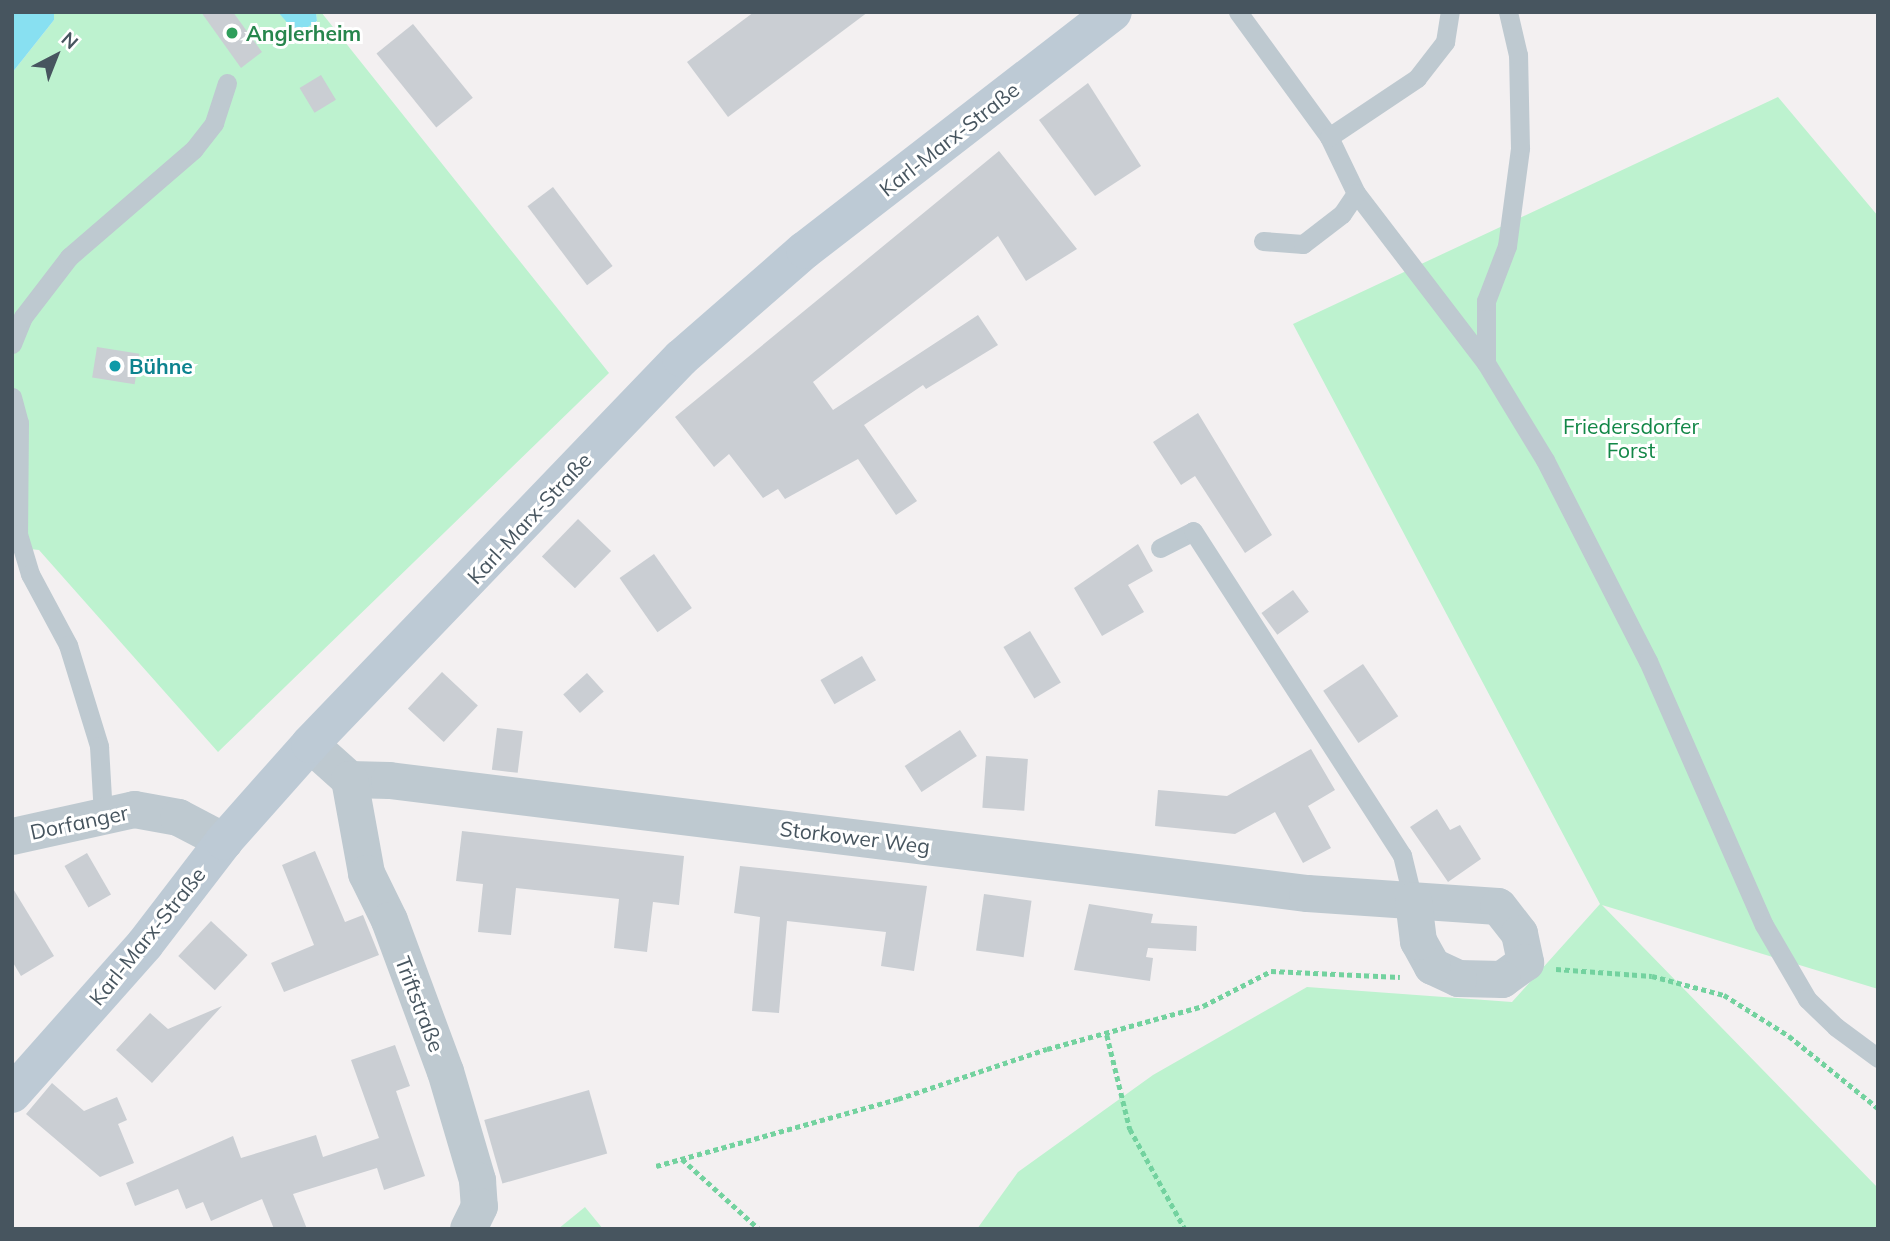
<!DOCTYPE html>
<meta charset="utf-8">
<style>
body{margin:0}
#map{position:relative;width:1890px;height:1241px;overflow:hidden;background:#f3f0f1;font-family:Mulish,sans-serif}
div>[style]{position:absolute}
.green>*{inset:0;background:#bdf2cf}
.water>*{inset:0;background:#88e0f1}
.building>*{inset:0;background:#caced3;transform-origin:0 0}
.path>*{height:4.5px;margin-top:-2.25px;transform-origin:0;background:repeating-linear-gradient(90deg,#73d29f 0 5px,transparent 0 8.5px)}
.lane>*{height:19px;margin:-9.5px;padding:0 9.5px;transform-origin:9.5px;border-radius:9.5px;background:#bec9d0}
.street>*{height:37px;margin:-18.5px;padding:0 18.5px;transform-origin:18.5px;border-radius:18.5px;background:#bec9d0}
.secondary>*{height:38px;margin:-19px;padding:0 19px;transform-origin:19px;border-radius:19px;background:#bdcad5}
.dots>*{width:19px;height:19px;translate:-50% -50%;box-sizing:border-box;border:4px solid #fff;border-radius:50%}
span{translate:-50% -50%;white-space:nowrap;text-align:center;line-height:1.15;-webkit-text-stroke:6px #fff;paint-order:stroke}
.leisure-label{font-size:21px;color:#27864d;font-weight:700}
.left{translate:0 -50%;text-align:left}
.street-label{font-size:21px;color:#47555f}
.culture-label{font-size:21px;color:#0d838f;font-weight:700}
.park-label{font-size:21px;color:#128747}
.frame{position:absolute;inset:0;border:14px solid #47555f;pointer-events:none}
.north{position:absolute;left:21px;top:21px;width:70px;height:70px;-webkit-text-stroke:5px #fff;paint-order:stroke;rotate:42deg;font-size:19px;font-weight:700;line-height:28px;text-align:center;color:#47555f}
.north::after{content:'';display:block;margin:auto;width:24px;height:32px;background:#47555f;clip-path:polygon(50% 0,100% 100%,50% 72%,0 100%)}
</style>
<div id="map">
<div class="green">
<i style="clip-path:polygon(54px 12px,278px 12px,287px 21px,317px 22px,316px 12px,321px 12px,609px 373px,218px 752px,39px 550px,12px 547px,12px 73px,54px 20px)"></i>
<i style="clip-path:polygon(1778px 97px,1878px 216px,1878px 989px,1602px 905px,1878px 1188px,1878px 1229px,977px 1229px,1018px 1172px,1153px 1075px,1307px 987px,1512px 1002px,1600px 904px,1293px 324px)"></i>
<i style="clip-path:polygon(585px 1207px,603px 1229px,558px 1229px)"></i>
</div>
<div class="water">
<i style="clip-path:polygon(12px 12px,54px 12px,54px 20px,12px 73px)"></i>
<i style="clip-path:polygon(278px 12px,316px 12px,317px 21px,297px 34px)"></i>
</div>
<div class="building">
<i style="clip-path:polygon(201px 12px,233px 12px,262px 52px,241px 68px)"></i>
<i style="clip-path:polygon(754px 12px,868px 12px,728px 117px,687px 62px)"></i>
<i style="left:413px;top:24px;width:95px;height:47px;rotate:51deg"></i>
<i style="left:321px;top:75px;width:29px;height:25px;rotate:59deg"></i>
<i style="clip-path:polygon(1088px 83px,1141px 166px,1095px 196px,1039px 120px)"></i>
<i style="clip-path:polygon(999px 151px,1077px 249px,1026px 281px,998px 236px,813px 382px,833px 410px,978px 315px,998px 345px,926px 389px,923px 385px,864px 425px,917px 501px,896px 515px,858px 459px,785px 499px,778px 489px,763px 498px,729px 454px,714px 467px,675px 417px)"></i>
<i style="left:553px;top:187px;width:99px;height:32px;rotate:53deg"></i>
<i style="left:97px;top:347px;width:43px;height:31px;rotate:9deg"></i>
<i style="clip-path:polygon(1198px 413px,1272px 535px,1245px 553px,1195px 476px,1181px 485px,1153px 442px)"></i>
<i style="left:578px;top:519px;width:46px;height:52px;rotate:44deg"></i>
<i style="clip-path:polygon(1138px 544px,1153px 571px,1128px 585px,1144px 612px,1102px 636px,1074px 588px)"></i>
<i style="left:654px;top:554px;width:66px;height:42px;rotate:55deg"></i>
<i style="left:1293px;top:590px;width:27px;height:39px;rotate:54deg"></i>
<i style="left:1030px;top:631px;width:60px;height:31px;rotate:59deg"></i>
<i style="left:862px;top:656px;width:28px;height:48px;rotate:60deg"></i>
<i style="left:1363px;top:664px;width:63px;height:48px;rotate:56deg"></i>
<i style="left:442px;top:672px;width:49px;height:50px;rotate:43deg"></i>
<i style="left:587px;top:673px;width:25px;height:32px;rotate:48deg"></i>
<i style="left:497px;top:728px;width:26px;height:42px;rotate:7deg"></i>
<i style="left:960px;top:730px;width:31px;height:66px;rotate:57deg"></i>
<i style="clip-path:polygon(1311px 749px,1335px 790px,1308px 806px,1331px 848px,1303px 863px,1275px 812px,1235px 834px,1155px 826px,1158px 790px,1227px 796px)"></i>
<i style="left:986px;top:756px;width:42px;height:52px;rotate:4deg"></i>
<i style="clip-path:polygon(1437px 809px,1450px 830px,1460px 825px,1481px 859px,1448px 882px,1410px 827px)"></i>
<i style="clip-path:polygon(462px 831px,684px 856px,679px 905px,653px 902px,647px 952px,614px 948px,619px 899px,516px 888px,511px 935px,478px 932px,483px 884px,456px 881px)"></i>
<i style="clip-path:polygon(315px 851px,345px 922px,363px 915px,379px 955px,284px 992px,271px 963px,314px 945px,282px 865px)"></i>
<i style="left:87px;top:853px;width:48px;height:26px;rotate:60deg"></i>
<i style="clip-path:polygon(740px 866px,927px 886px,914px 971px,881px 966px,886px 932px,787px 921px,779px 1013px,752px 1011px,760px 917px,734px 913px)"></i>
<i style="clip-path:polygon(12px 887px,54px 956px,21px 976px,12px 961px)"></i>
<i style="left:984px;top:894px;width:48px;height:57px;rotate:8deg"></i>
<i style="clip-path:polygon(1089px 904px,1153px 914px,1151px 923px,1197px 926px,1196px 951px,1148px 948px,1146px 957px,1153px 958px,1150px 981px,1074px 970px)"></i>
<i style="left:211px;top:921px;width:50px;height:48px;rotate:43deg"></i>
<i style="clip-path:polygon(222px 1006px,152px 1083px,116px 1050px,150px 1013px,168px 1029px)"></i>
<i style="clip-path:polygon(395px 1045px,410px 1086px,396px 1091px,425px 1176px,384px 1190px,377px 1168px,293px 1194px,307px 1229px,274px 1229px,262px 1199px,211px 1221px,203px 1202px,186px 1209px,178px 1189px,135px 1206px,126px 1183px,233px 1136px,241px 1158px,316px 1135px,323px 1157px,379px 1138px,351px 1060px)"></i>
<i style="clip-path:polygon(52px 1083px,84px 1111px,117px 1097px,127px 1120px,118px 1124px,134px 1163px,100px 1177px,26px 1114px)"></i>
<i style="left:589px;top:1090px;width:66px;height:109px;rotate:74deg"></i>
</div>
<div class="path">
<i style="left:1556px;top:969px;width:96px;rotate:4.2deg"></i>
<i style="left:1652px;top:976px;width:74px;rotate:14.8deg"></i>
<i style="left:1724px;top:995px;width:77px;rotate:32.2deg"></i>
<i style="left:1789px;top:1036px;width:114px;rotate:39deg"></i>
<i style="left:1107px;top:1035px;width:97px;rotate:76.3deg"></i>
<i style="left:1130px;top:1129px;width:114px;rotate:61.2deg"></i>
<i style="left:682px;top:1159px;width:104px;rotate:42.3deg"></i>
<i style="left:656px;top:1166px;width:251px;rotate:-15.5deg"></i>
<i style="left:898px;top:1099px;width:157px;rotate:-18.6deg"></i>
<i style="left:1047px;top:1049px;width:162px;rotate:-15.4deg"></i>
<i style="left:1203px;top:1006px;width:76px;rotate:-27.2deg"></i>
<i style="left:1271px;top:971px;width:129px;rotate:2.7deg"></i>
</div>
<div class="lane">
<i style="left:1238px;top:12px;width:155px;rotate:53.9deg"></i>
<i style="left:1329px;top:137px;width:62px;rotate:64.3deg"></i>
<i style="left:1356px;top:193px;width:214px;rotate:52.6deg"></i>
<i style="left:1486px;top:363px;width:114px;rotate:58.7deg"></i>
<i style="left:1545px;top:460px;width:226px;rotate:62.9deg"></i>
<i style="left:1648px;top:661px;width:288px;rotate:66.3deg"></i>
<i style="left:1764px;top:925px;width:86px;rotate:59.8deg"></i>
<i style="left:1807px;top:999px;width:40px;rotate:44deg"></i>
<i style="left:1836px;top:1027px;width:52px;rotate:36.4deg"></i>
<i style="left:1329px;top:137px;width:106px;rotate:-33.8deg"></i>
<i style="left:1417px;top:78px;width:46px;rotate:-52.1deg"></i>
<i style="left:1445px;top:42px;width:30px;rotate:-81deg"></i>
<i style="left:1263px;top:241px;width:40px;rotate:4.3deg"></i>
<i style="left:1303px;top:244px;width:49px;rotate:-37.6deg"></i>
<i style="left:1342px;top:214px;width:25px;rotate:-56deg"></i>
<i style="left:12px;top:344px;width:29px;rotate:-68deg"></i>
<i style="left:23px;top:317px;width:76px;rotate:-52.5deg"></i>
<i style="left:69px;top:257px;width:165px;rotate:-40.8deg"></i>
<i style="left:194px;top:149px;width:33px;rotate:-52deg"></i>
<i style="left:214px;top:123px;width:42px;rotate:-72deg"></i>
<i style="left:1486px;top:363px;width:62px;rotate:-90deg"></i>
<i style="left:1486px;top:301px;width:59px;rotate:-69.1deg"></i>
<i style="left:1507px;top:246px;width:99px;rotate:-82.4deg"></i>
<i style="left:1520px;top:148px;width:93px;rotate:-91.2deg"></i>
<i style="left:1518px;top:55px;width:44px;rotate:-103.1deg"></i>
<i style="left:12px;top:397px;width:27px;rotate:75deg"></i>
<i style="left:19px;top:423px;width:111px;rotate:90.5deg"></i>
<i style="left:18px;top:534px;width:42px;rotate:73.3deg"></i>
<i style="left:30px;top:574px;width:81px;rotate:61.8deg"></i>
<i style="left:68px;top:645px;width:106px;rotate:72.9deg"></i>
<i style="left:99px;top:746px;width:69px;rotate:86.7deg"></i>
<i style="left:1160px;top:548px;width:37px;rotate:-27deg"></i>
<i style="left:1193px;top:531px;width:386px;rotate:57.2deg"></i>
<i style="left:1402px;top:855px;width:46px;rotate:76.3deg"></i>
</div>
<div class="street">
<i style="left:310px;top:744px;width:52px;rotate:41.9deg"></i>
<i style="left:349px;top:779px;width:40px;rotate:1.4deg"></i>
<i style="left:389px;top:780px;width:925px;rotate:7.02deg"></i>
<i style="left:1307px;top:893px;width:191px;rotate:3.9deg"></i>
<i style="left:1498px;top:906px;width:34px;rotate:52deg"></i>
<i style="left:1519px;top:933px;width:30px;rotate:78deg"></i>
<i style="left:1525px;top:962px;width:29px;rotate:144deg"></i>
<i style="left:1502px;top:979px;width:44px;rotate:-178.7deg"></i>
<i style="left:1458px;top:978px;width:29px;rotate:-155deg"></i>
<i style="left:1432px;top:966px;width:29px;rotate:-119deg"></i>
<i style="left:1418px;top:941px;width:41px;rotate:-97deg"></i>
<i style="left:349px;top:779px;width:96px;rotate:79.7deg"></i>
<i style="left:366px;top:873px;width:52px;rotate:63.9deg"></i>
<i style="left:389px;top:920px;width:161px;rotate:69.7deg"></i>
<i style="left:445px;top:1071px;width:114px;rotate:73.6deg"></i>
<i style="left:477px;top:1180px;width:26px;rotate:86deg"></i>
<i style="left:479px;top:1206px;width:25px;rotate:116deg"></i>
<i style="left:12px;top:836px;width:125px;rotate:-12.5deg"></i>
<i style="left:134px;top:809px;width:45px;rotate:10.3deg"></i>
<i style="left:178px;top:817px;width:52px;rotate:27.6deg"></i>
</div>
<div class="secondary">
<i style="left:12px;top:1094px;width:200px;rotate:-48.4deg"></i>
<i style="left:145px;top:944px;width:130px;rotate:-52.5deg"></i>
<i style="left:224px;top:841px;width:130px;rotate:-48.4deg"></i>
<i style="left:310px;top:744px;width:535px;rotate:-46.14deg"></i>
<i style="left:681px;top:358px;width:164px;rotate:-41.1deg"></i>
<i style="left:805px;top:250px;width:389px;rotate:-37.7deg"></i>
</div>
<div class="dots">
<i style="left:232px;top:33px;background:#2e9e5b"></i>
<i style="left:115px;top:366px;background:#0f9aa8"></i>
</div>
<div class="leisure-label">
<span class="left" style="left:246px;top:33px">Anglerheim</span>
</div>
<div class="street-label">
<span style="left:949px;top:139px;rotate:-38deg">Karl-Marx-Straße</span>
<span style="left:529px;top:518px;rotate:-47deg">Karl-Marx-Straße</span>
<span style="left:79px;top:822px;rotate:-12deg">Dorfanger</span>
<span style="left:855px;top:837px;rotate:7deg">Storkower Weg</span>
<span style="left:147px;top:936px;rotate:-51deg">Karl-Marx-Straße</span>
<span style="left:420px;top:1004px;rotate:69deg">Triftstraße</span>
</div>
<div class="culture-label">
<span class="left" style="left:129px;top:366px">Bühne</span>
</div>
<div class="park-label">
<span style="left:1631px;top:438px">Friedersdorfer<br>Forst</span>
</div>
<div class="frame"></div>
<div class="north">N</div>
</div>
